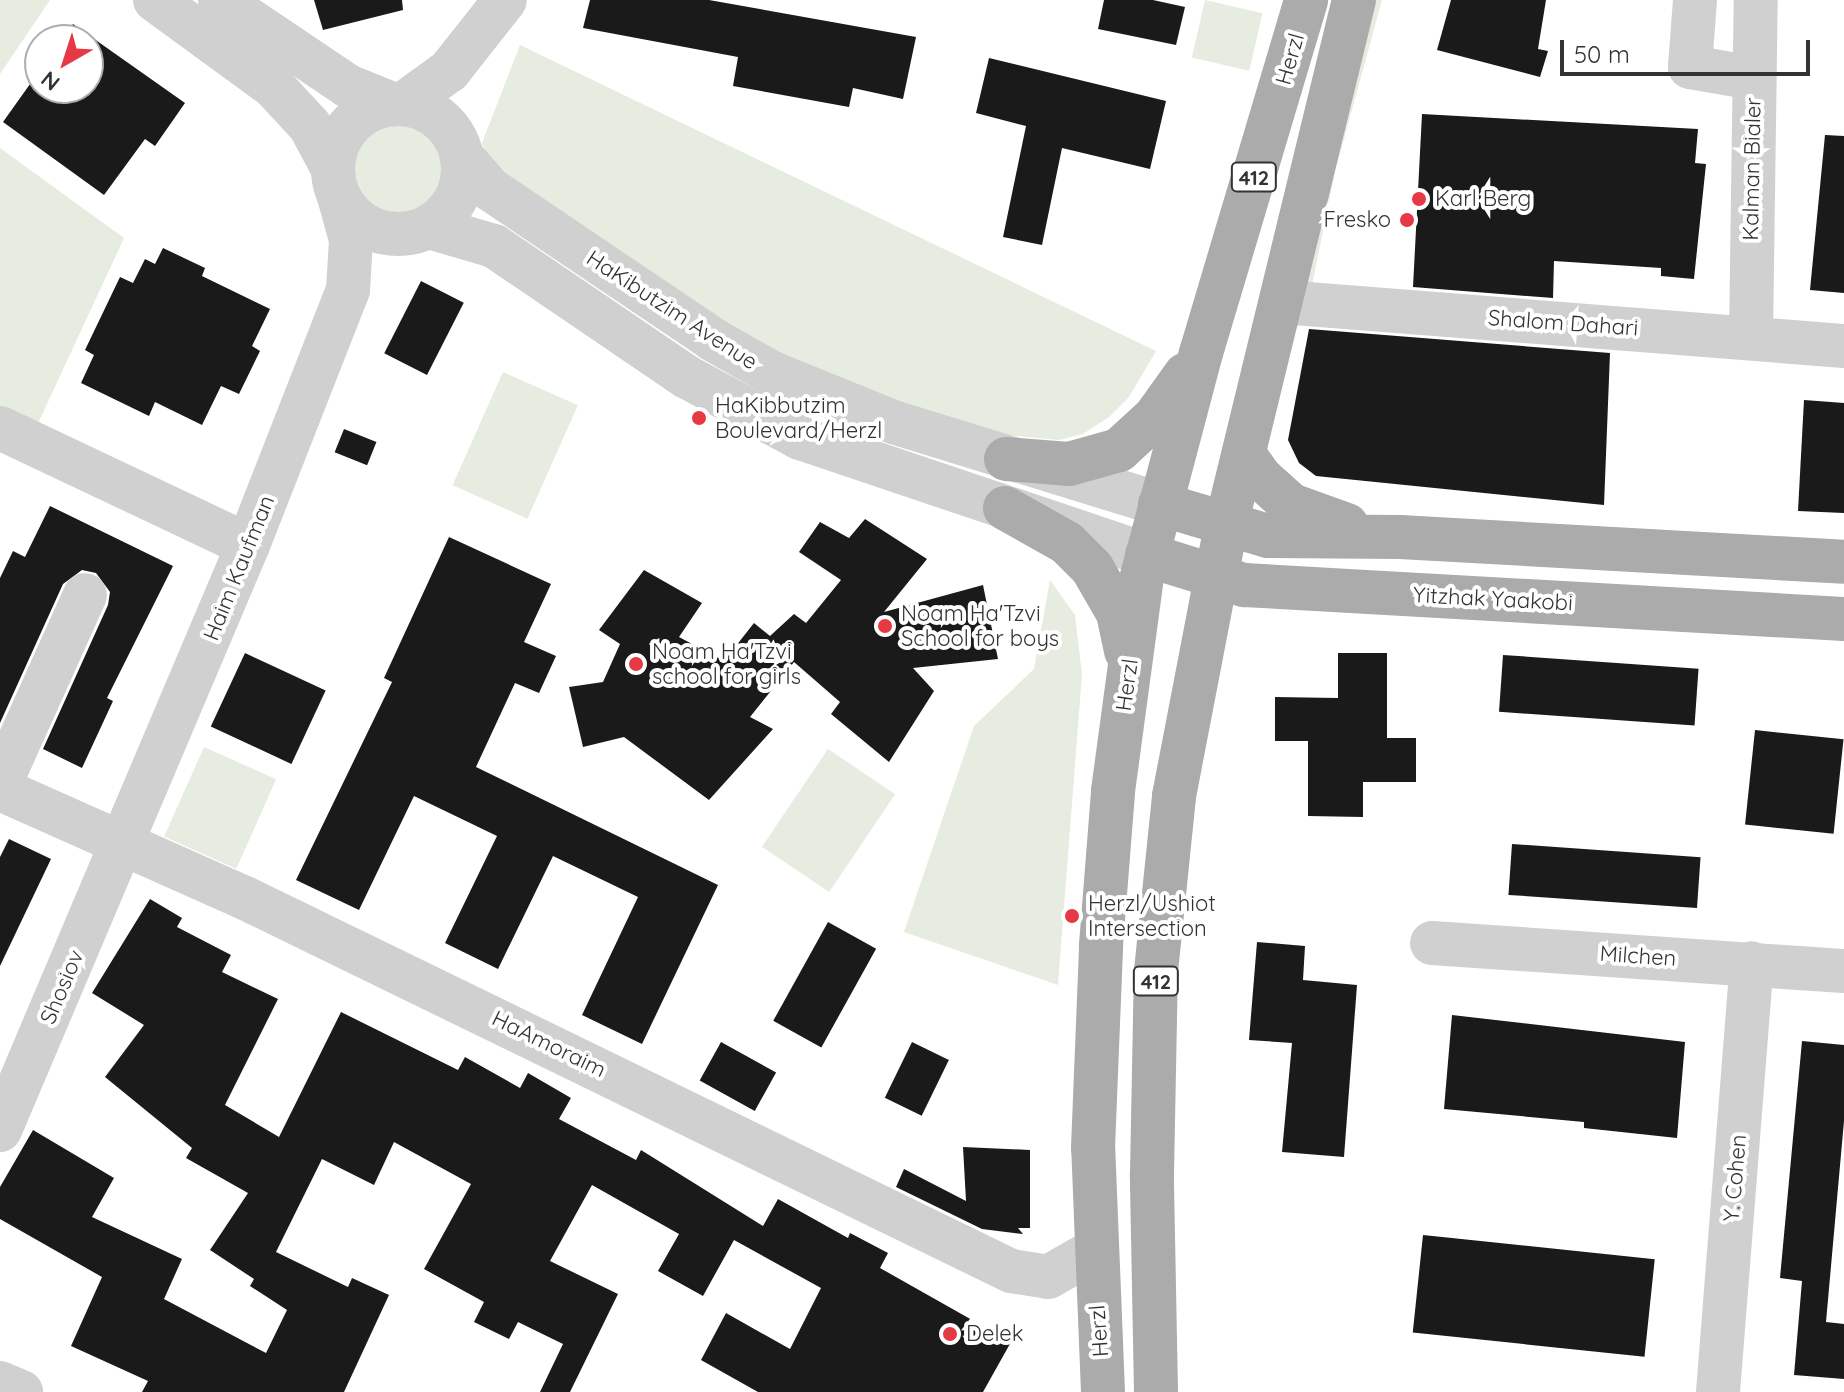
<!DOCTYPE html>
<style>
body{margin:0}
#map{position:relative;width:1844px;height:1392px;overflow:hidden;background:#fff;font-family:Quicksand,sans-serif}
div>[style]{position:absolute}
.green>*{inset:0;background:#e6ecdf;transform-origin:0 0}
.round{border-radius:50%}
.building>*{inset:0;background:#1a1a1a;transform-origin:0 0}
.minor>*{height:44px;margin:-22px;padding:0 22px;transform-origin:22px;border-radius:22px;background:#d0d0d0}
.minor>.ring{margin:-22px;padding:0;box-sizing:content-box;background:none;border:44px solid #d0d0d0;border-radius:50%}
.major>*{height:44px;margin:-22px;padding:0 22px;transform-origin:22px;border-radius:22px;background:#ababab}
.dots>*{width:22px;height:22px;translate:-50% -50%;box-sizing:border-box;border:4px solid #fff;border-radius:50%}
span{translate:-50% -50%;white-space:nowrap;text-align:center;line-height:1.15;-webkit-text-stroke:8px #fff;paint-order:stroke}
.shield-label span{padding:2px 6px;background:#fff;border:2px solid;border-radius:6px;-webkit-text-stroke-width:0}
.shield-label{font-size:20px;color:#333;font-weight:700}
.street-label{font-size:22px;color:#333}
.poi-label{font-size:22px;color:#333}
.left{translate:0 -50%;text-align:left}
.right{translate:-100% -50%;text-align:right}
.north{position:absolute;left:24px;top:24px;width:80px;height:80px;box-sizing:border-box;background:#fff;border:2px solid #adadad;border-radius:50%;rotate:219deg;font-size:22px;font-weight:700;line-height:32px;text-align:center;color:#333}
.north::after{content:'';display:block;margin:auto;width:28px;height:36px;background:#e63946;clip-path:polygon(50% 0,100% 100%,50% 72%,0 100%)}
.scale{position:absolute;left:1560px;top:40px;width:250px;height:36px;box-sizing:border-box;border:4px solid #333;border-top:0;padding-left:10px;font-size:24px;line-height:28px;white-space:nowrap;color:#333;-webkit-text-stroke:6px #fff;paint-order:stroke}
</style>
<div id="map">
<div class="green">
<i style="clip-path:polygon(0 0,50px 0,0 74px)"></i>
<i style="left:1205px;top:0;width:59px;height:59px;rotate:13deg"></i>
<i style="clip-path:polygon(1364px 0,1382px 0,1335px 172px,1310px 295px,1297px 293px)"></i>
<i style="clip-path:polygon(520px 45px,1156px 351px,1129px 397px,1109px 417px,1083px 434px,1059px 440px,1005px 435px,808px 374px,725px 331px,491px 169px,482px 143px)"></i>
<i class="round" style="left:353px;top:124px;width:90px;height:90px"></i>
<i style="clip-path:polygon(0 148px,124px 238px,35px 430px,0 412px)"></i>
<i style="left:503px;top:372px;width:82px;height:124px;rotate:24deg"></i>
<i style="clip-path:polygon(1050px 580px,1075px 615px,1082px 674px,1058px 985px,904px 932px,974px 726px,1034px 669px)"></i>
<i style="left:204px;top:747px;width:79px;height:98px;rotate:24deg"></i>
<i style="left:828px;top:749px;width:81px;height:118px;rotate:34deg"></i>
</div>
<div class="building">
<i style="clip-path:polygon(314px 0,402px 0,403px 10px,323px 30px)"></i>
<i style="clip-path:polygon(590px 0,709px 0,916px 37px,903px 99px,853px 88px,849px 107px,733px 86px,738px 57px,583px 28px)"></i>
<i style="clip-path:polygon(1104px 0,1153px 0,1185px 7px,1176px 45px,1098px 29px)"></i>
<i style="clip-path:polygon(1451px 0,1546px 0,1538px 49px,1548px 51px,1540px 77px,1437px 50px)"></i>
<i style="clip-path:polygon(73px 24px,185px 103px,155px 146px,145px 139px,104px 195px,3px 122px,40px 70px,40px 88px,88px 88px,88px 40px,61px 40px)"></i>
<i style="clip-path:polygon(989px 58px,1166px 101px,1150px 169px,1062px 148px,1042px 245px,1003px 237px,1026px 126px,976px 113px)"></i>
<i style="clip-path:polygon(1422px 114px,1698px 129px,1695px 163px,1706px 164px,1694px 279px,1661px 276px,1661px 268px,1554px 261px,1553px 298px,1413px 287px)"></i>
<i style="clip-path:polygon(1825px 135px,1844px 136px,1844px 293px,1810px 290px)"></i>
<i style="clip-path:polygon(163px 248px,205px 268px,202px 276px,270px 309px,252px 346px,260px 351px,239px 394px,221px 386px,202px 425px,155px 402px,149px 416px,81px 383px,94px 355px,85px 350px,120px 277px,133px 283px,145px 259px,155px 264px)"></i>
<i style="left:421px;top:281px;width:48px;height:81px;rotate:27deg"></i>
<i style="clip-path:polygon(1309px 329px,1610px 353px,1604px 505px,1316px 476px,1299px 463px,1288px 440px)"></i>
<i style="clip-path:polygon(1804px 400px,1844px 403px,1844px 513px,1798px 511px)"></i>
<i style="left:344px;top:429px;width:35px;height:25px;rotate:22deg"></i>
<i style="clip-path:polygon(50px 506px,173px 566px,107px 698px,113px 701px,82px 768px,43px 749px,108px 605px,110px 592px,96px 573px,82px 570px,63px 584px,0 723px,0 578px,13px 551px,25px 557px)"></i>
<i style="clip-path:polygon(865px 519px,927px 559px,884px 612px,983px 585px,998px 659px,913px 668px,934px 691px,889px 762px,831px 714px,840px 702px,794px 662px,750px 717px,773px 729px,709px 800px,624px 737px,583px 747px,569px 687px,603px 682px,620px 644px,599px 630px,644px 570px,702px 603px,679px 637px,724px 661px,754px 623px,770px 636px,794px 614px,806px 623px,841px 580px,799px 552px,820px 522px,849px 538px)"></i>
<i style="clip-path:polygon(449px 537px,551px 584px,524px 642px,556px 656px,539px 693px,515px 683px,476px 767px,718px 885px,642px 1044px,582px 1015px,638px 897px,553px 856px,498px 969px,445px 943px,497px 836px,414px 796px,359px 910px,296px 880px,392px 682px,384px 678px)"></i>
<i style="left:245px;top:653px;width:89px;height:81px;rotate:25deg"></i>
<i style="clip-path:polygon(1338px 653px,1387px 653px,1387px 738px,1416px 738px,1416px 782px,1363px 782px,1363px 817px,1308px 816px,1308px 741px,1275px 741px,1275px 697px,1338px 698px)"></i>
<i style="left:1503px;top:655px;width:196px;height:57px;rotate:4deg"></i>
<i style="left:1755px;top:730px;width:89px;height:95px;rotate:6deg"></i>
<i style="clip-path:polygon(9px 839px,51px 859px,0 966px,0 857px)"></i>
<i style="left:1512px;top:844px;width:189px;height:51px;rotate:4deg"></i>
<i style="clip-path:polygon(150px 899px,182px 918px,177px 927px,231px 955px,222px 972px,278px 999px,225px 1105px,279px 1137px,341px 1012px,458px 1070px,465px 1057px,520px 1088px,528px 1073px,571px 1098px,559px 1119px,636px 1160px,641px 1150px,763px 1226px,778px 1199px,848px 1238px,850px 1233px,888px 1253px,880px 1268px,1011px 1342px,983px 1392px,758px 1392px,701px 1360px,726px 1313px,790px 1349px,821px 1288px,734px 1240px,703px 1296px,658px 1271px,679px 1234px,592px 1185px,550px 1261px,618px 1294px,570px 1392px,540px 1392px,563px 1344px,518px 1322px,509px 1339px,474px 1322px,484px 1302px,424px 1269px,471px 1184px,394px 1142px,374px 1185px,322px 1159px,276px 1252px,348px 1287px,352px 1278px,389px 1295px,344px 1392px,142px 1392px,148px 1381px,71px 1346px,102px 1277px,0 1219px,0 1187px,33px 1130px,114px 1178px,92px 1217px,182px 1259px,164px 1299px,266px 1353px,287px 1310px,250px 1286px,254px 1279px,210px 1250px,248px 1193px,186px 1158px,192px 1148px,105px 1077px,144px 1025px,92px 993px)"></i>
<i style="left:828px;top:922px;width:55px;height:113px;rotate:29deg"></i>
<i style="clip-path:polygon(1257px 942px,1305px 946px,1303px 980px,1357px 985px,1344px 1157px,1282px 1152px,1292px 1043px,1249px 1040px)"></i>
<i style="clip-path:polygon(1452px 1015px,1685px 1042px,1677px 1138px,1584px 1128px,1584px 1122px,1444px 1109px)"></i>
<i style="clip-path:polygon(1802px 1041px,1844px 1045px,1844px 1121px,1826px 1322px,1844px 1324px,1844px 1379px,1794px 1375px,1802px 1281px,1780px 1278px)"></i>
<i style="left:721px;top:1042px;width:63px;height:44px;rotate:29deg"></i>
<i style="left:912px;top:1042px;width:41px;height:62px;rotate:26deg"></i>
<i style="clip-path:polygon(963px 1147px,1030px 1150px,1030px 1228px,1018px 1228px,1023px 1234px,982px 1229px,896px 1187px,904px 1169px,966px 1201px)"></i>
<i style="left:1423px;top:1235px;width:233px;height:98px;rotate:6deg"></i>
</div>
<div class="minor">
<i style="left:155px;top:0;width:146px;rotate:36.1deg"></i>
<i style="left:273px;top:86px;width:54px;rotate:47.2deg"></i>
<i style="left:310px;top:126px;width:49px;rotate:61.9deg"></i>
<i style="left:220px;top:0;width:154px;rotate:33.9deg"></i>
<i style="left:348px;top:86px;width:48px;rotate:22.2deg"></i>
<i style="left:1695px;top:0;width:67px;rotate:94.3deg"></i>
<i style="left:1690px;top:67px;width:65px;rotate:9.8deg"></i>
<i style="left:403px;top:104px;width:57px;rotate:-35.7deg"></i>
<i style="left:449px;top:71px;width:90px;rotate:-51.7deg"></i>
<i class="ring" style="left:333px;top:104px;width:86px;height:86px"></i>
<i style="left:462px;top:157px;width:43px;rotate:48.8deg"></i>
<i style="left:490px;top:189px;width:268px;rotate:34deg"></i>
<i style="left:712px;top:339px;width:69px;rotate:29.5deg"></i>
<i style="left:772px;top:373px;width:131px;rotate:22deg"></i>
<i style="left:893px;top:422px;width:279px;rotate:17.1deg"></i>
<i style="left:429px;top:227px;width:68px;rotate:16.3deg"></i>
<i style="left:494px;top:246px;width:233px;rotate:34.2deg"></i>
<i style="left:687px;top:377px;width:128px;rotate:28.4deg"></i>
<i style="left:800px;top:438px;width:366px;rotate:18.6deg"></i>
<i style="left:1282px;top:302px;width:564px;rotate:4.48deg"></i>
<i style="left:1751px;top:338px;width:338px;rotate:-89.2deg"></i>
<i style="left:0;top:428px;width:274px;rotate:25.3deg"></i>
<i style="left:0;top:784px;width:207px;rotate:-65.8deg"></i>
<i style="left:0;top:789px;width:268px;rotate:24deg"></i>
<i style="left:245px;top:898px;width:852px;rotate:25.96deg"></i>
<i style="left:1011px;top:1271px;width:37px;rotate:9deg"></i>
<i style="left:1048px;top:1277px;width:53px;rotate:-29.5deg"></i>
<i style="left:1432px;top:943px;width:413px;rotate:3.9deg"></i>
<i style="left:0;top:1130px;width:635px;rotate:-67.03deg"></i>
<i style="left:248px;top:545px;width:274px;rotate:-68.6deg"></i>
<i style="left:348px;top:290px;width:50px;rotate:-86.6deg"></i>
<i style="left:351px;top:240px;width:41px;rotate:-105.4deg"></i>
<i style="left:0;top:1383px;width:23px;rotate:23deg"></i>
<i style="left:1718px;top:1392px;width:430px;rotate:-85.5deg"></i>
</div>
<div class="major">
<i style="left:1244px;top:454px;width:28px;rotate:55deg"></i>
<i style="left:1260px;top:477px;width:42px;rotate:42.1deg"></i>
<i style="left:1291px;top:505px;width:59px;rotate:19.7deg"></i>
<i style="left:1006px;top:459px;width:63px;rotate:4.5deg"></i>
<i style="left:1069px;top:464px;width:52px;rotate:-15.6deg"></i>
<i style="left:1119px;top:450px;width:49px;rotate:-42.5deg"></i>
<i style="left:1155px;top:417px;width:52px;rotate:-54.5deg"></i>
<i style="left:1160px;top:504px;width:113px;rotate:16.5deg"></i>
<i style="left:1268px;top:536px;width:132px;rotate:0.4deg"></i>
<i style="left:1400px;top:537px;width:445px;rotate:3.2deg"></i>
<i style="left:1005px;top:508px;width:71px;rotate:29.4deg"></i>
<i style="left:1067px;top:543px;width:35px;rotate:45deg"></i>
<i style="left:1092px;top:568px;width:52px;rotate:60deg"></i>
<i style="left:1118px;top:613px;width:39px;rotate:78deg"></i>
<i style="left:1147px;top:555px;width:102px;rotate:17.2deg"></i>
<i style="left:1244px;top:585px;width:601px;rotate:3.24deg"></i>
<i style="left:1103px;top:1392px;width:244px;rotate:-92.3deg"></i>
<i style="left:1093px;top:1148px;width:203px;rotate:-87.7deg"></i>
<i style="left:1101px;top:945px;width:154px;rotate:-85.5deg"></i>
<i style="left:1113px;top:791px;width:217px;rotate:-82.3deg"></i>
<i style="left:1142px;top:576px;width:231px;rotate:-75.2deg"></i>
<i style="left:1201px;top:353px;width:368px;rotate:-73.4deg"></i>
<i style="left:1156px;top:1392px;width:218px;rotate:-91.1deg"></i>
<i style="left:1152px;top:1174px;width:203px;rotate:-88.9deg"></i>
<i style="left:1156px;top:971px;width:176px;rotate:-84.1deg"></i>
<i style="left:1174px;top:796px;width:276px;rotate:-79.1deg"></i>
<i style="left:1226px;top:525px;width:540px;rotate:-76.3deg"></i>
</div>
<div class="dots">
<i style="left:1419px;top:199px;background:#e63946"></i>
<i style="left:1407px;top:220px;background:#e63946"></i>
<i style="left:699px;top:418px;background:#e63946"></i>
<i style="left:885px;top:626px;background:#e63946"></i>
<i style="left:636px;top:664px;background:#e63946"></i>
<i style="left:1072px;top:916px;background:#e63946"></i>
<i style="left:950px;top:1334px;background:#e63946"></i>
</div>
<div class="shield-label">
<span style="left:1254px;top:177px">412</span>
<span style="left:1156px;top:981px">412</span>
</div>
<div class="street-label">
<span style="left:1290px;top:59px;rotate:-74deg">Herzl</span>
<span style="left:1752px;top:169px;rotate:-89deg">Kalman Bialer</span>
<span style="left:672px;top:310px;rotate:33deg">HaKibutzim Avenue</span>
<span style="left:1563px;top:323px;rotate:4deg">Shalom Dahari</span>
<span style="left:239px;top:568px;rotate:-68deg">Haim Kaufman</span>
<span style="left:1493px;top:599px;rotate:3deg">Yitzhak Yaakobi</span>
<span style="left:1127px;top:685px;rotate:-82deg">Herzl</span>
<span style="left:1638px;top:956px;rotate:4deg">Milchen</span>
<span style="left:62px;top:987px;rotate:-67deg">Shosiov</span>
<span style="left:549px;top:1044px;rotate:26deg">HaAmoraim</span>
<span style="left:1735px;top:1178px;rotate:-85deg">Y. Cohen</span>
<span style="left:1099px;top:1331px;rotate:-94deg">Herzl</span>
</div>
<div class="poi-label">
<span class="left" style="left:1435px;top:199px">Karl Berg</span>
<span class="right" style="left:1391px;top:220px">Fresko</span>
<span class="left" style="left:715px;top:418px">HaKibbutzim<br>Boulevard/Herzl</span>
<span class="left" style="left:901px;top:626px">Noam Ha'Tzvi<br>School for boys</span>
<span class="left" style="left:652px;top:664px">Noam Ha'Tzvi<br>school for girls</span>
<span class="left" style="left:1088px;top:916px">Herzl/Ushiot<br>Intersection</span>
<span class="left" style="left:966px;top:1334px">Delek</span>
</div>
<div class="north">N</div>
<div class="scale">50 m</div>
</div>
